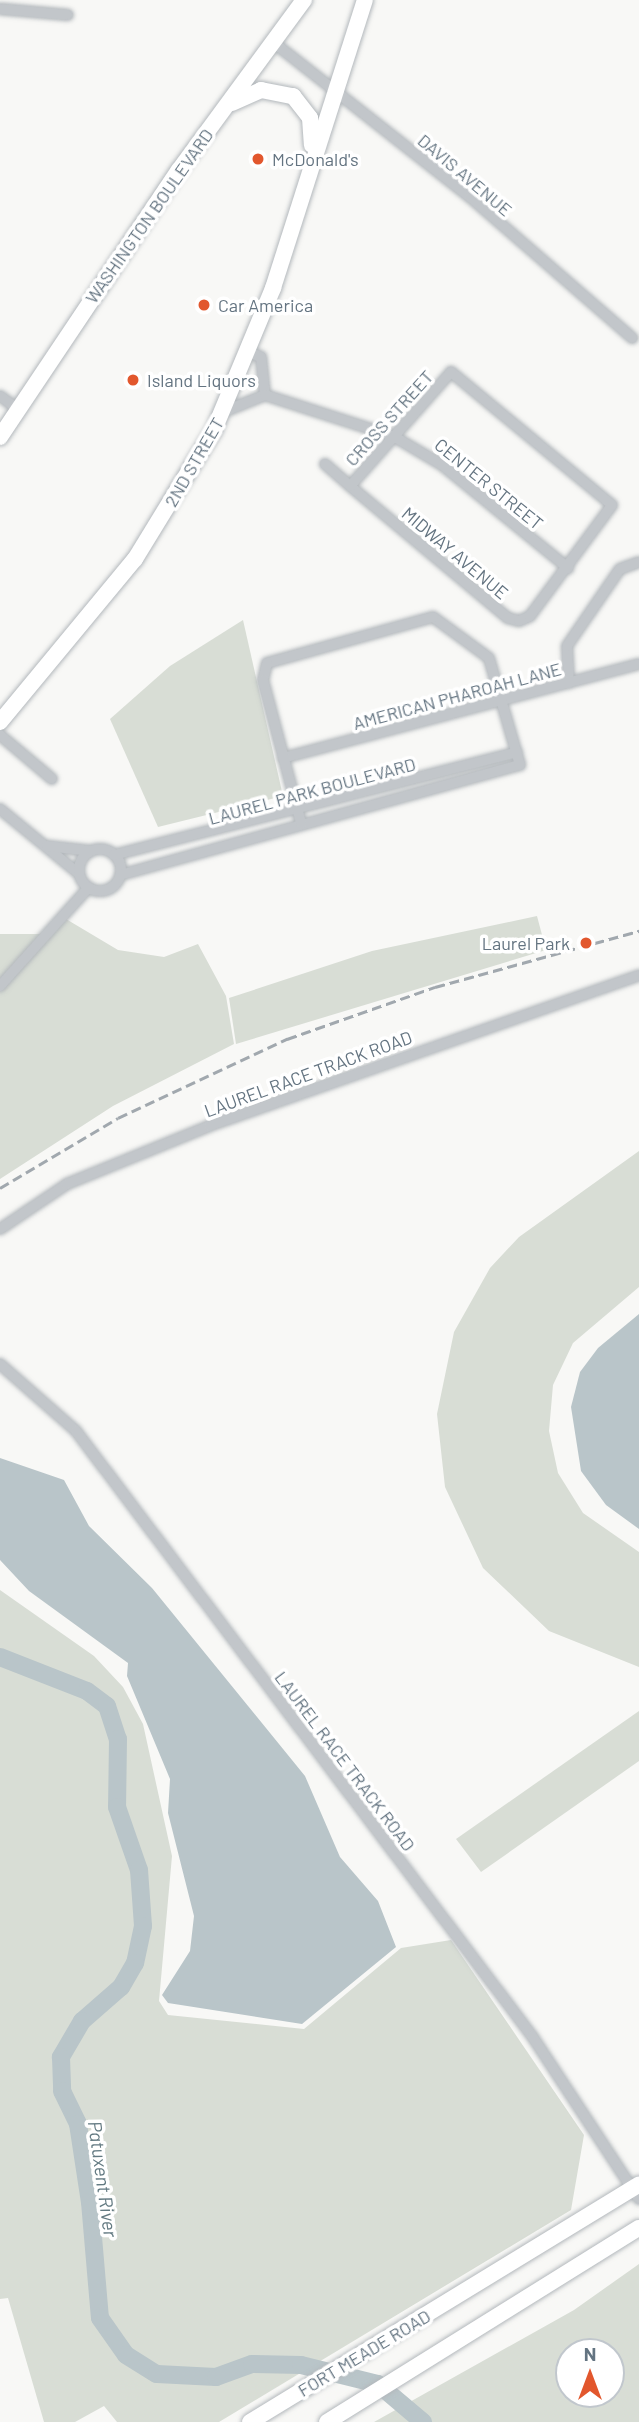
<!DOCTYPE html>
<style>
body{margin:0}
#map{position:relative;width:639px;height:2422px;overflow:hidden;background:#f8f8f6;font-family:Barlow,sans-serif}
div>[style]{position:absolute}
.green>*{inset:0;background:#d8ddd5}
.water>*{inset:0;background:#b9c5c9}
.river>*{height:18px;margin:-9px;padding:0 9px;transform-origin:9px;border-radius:9px;background:#b9c5c9}
.roads{filter:drop-shadow(0 0 2px #b3b8bc) drop-shadow(0 0 2px #b3b8bc)}
.street>*{height:10px;margin:-5px;padding:0 5px;transform-origin:5px;border-radius:5px;background:#c2c6ca}
.street>.ring{margin:-5px;padding:0;box-sizing:content-box;background:none;border:10px solid #c2c6ca;border-radius:50%}
.primary>*{height:16px;margin:-8px;padding:0 8px;transform-origin:8px;border-radius:8px;background:#fff}
.rail>*{height:2.5px;margin-top:-1.25px;transform-origin:0;background:repeating-linear-gradient(90deg,#a1a8ae 0 10px,transparent 0 15px)}
.dots>*{width:19px;height:19px;translate:-50% -50%;box-sizing:border-box;border:4px solid #fff;border-radius:50%}
span{translate:-50% -50%;white-space:nowrap;text-align:center;line-height:1.15;-webkit-text-stroke:7px #fff;paint-order:stroke}
.poi-label{font-size:18px;color:#647481}
.left{translate:0 -50%;text-align:left}
.right{translate:-100% -50%;text-align:right}
.street-label{font-size:18px;color:#647481}
.water-label{font-size:19px;color:#637a82;font-style:italic}
.north{position:absolute;left:555px;top:2338px;width:70px;height:70px;box-sizing:border-box;background:#fff;border:2px solid #c1c7cd;border-radius:50%;rotate:0deg;font-size:19px;font-weight:700;line-height:28px;text-align:center;color:#647481}
.north::after{content:'';display:block;margin:auto;width:24px;height:32px;background:#e2572d;clip-path:polygon(50% 0,100% 100%,50% 72%,0 100%)}
</style>
<div id="map">
<div class="green">
<i style="clip-path:polygon(243px 620px,283px 796px,158px 827px,110px 719px,170px 666px)"></i>
<i style="clip-path:polygon(537px 916px,546px 950px,236px 1044px,229px 998px,372px 951px)"></i>
<i style="clip-path:polygon(66px 919px,118px 950px,164px 957px,198px 944px,226px 996px,234px 1044px,113px 1106px,0 1179px,0 934px,40px 934px)"></i>
<i style="clip-path:polygon(639px 1151px,639px 1287px,573px 1343px,553px 1385px,549px 1431px,558px 1473px,583px 1513px,639px 1552px,639px 1667px,549px 1631px,483px 1568px,445px 1487px,437px 1414px,454px 1332px,490px 1268px,519px 1237px)"></i>
<i style="clip-path:polygon(0 1590px,94px 1656px,123px 1687px,143px 1724px,172px 1856px,159px 2001px,168px 2015px,304px 2029px,401px 1948px,451px 1940px,584px 2135px,571px 2210px,219px 2422px,117px 2422px,104px 2406px,75px 2422px,44px 2422px,8px 2298px,0 2299px)"></i>
<i style="clip-path:polygon(639px 1711px,639px 1761px,481px 1872px,456px 1839px)"></i>
<i style="clip-path:polygon(evenodd,639px 2264px,639px 2422px,374px 2422px,574px 2310px,639px 2264px,569px 2352px,611px 2352px,611px 2394px,569px 2394px,569px 2352px)"></i>
</div>
<div class="water">
<i style="clip-path:polygon(639px 1314px,639px 1529px,606px 1505px,581px 1471px,571px 1407px,580px 1372px,598px 1348px)"></i>
<i style="clip-path:polygon(0 1458px,64px 1480px,89px 1526px,152px 1588px,305px 1776px,340px 1857px,378px 1901px,396px 1947px,302px 2024px,168px 2003px,162px 1995px,190px 1951px,194px 1916px,168px 1813px,170px 1779px,127px 1676px,128px 1663px,29px 1591px,0 1560px)"></i>
</div>
<div class="river">
<i style="left:0;top:1657px;width:93px;rotate:21.3deg"></i>
<i style="left:87px;top:1691px;width:25px;rotate:37deg"></i>
<i style="left:107px;top:1706px;width:35px;rotate:72deg"></i>
<i style="left:118px;top:1739px;width:68px;rotate:90.8deg"></i>
<i style="left:117px;top:1807px;width:67px;rotate:70.8deg"></i>
<i style="left:139px;top:1870px;width:56px;rotate:85.9deg"></i>
<i style="left:143px;top:1926px;width:38px;rotate:102deg"></i>
<i style="left:135px;top:1963px;width:28px;rotate:120deg"></i>
<i style="left:121px;top:1987px;width:52px;rotate:138.9deg"></i>
<i style="left:82px;top:2021px;width:42px;rotate:120.3deg"></i>
<i style="left:61px;top:2057px;width:34px;rotate:88deg"></i>
<i style="left:62px;top:2091px;width:37px;rotate:64deg"></i>
<i style="left:78px;top:2124px;width:79px;rotate:81.3deg"></i>
<i style="left:90px;top:2202px;width:116px;rotate:85.1deg"></i>
<i style="left:100px;top:2318px;width:45px;rotate:54.9deg"></i>
<i style="left:126px;top:2355px;width:36px;rotate:32deg"></i>
<i style="left:157px;top:2374px;width:59px;rotate:2.9deg"></i>
<i style="left:216px;top:2377px;width:38px;rotate:-20deg"></i>
<i style="left:252px;top:2364px;width:49px;rotate:1.2deg"></i>
<i style="left:301px;top:2365px;width:79px;rotate:13.9deg"></i>
<i style="left:378px;top:2384px;width:59px;rotate:40.2deg"></i>
</div>
<div class="roads">
<div class="street">
<i style="left:0;top:9px;width:68px;rotate:5deg"></i>
<i style="left:273px;top:42px;width:251px;rotate:38.2deg"></i>
<i style="left:470px;top:197px;width:215px;rotate:41deg"></i>
<i style="left:248px;top:352px;width:14px;rotate:21deg"></i>
<i style="left:261px;top:357px;width:38px;rotate:84deg"></i>
<i style="left:0;top:396px;width:22px;rotate:36deg"></i>
<i style="left:223px;top:412px;width:45px;rotate:-22deg"></i>
<i style="left:265px;top:395px;width:134px;rotate:17.8deg"></i>
<i style="left:393px;top:436px;width:57px;rotate:30.6deg"></i>
<i style="left:442px;top:465px;width:163px;rotate:39.3deg"></i>
<i style="left:325px;top:464px;width:33px;rotate:41deg"></i>
<i style="left:350px;top:486px;width:206px;rotate:39.9deg"></i>
<i style="left:508px;top:618px;width:11px;rotate:15deg"></i>
<i style="left:519px;top:621px;width:12px;rotate:-24deg"></i>
<i style="left:530px;top:616px;width:138px;rotate:-53.5deg"></i>
<i style="left:612px;top:505px;width:209px;rotate:-140.4deg"></i>
<i style="left:451px;top:372px;width:152px;rotate:131.5deg"></i>
<i style="left:569px;top:683px;width:37px;rotate:-93deg"></i>
<i style="left:567px;top:646px;width:93px;rotate:-55.5deg"></i>
<i style="left:620px;top:569px;width:20px;rotate:-20deg"></i>
<i style="left:0;top:735px;width:68px;rotate:40.2deg"></i>
<i style="left:283px;top:758px;width:368px;rotate:-14.8deg"></i>
<i style="left:0;top:809px;width:102px;rotate:39.4deg"></i>
<i style="left:47px;top:846px;width:44px;rotate:6.5deg"></i>
<i class="ring" style="left:79px;top:849px;width:32px;height:32px"></i>
<i style="left:114px;top:855px;width:416px;rotate:-14.3deg"></i>
<i style="left:120px;top:875px;width:415px;rotate:-15.4deg"></i>
<i style="left:520px;top:765px;width:111px;rotate:-106.2deg"></i>
<i style="left:489px;top:658px;width:69px;rotate:-143.8deg"></i>
<i style="left:433px;top:617px;width:172px;rotate:164.5deg"></i>
<i style="left:267px;top:663px;width:17px;rotate:103deg"></i>
<i style="left:263px;top:680px;width:148px;rotate:75.1deg"></i>
<i style="left:0;top:986px;width:133px;rotate:-48deg"></i>
<i style="left:0;top:1229px;width:81px;rotate:-33.9deg"></i>
<i style="left:67px;top:1184px;width:153px;rotate:-22.2deg"></i>
<i style="left:209px;top:1126px;width:456px;rotate:-19.3deg"></i>
<i style="left:0;top:1364px;width:101px;rotate:41.4deg"></i>
<i style="left:76px;top:1431px;width:758px;rotate:52.99deg"></i>
<i style="left:532px;top:2036px;width:195px;rotate:56.7deg"></i>
</div>
<div class="primary">
<i style="left:232px;top:103px;width:32px;rotate:-24deg"></i>
<i style="left:261px;top:90px;width:33px;rotate:11deg"></i>
<i style="left:293px;top:96px;width:28px;rotate:52deg"></i>
<i style="left:310px;top:118px;width:27px;rotate:86deg"></i>
<i style="left:0;top:437px;width:321px;rotate:-56.2deg"></i>
<i style="left:179px;top:170px;width:211px;rotate:-53.7deg"></i>
<i style="left:0;top:722px;width:212px;rotate:-50.4deg"></i>
<i style="left:135px;top:559px;width:151px;rotate:-58.5deg"></i>
<i style="left:214px;top:430px;width:154px;rotate:-67.4deg"></i>
<i style="left:273px;top:288px;width:302px;rotate:-72.3deg"></i>
<i style="left:250px;top:2422px;width:456px;rotate:-31.4deg"></i>
<i style="left:327px;top:2422px;width:367px;rotate:-31.9deg"></i>
</div>
</div>
<div class="rail">
<i style="left:0;top:1188px;width:137px;rotate:-30.7deg"></i>
<i style="left:118px;top:1118px;width:187px;rotate:-25.1deg"></i>
<i style="left:287px;top:1039px;width:157px;rotate:-19.4deg"></i>
<i style="left:435px;top:987px;width:212px;rotate:-15.4deg"></i>
</div>
<div class="dots">
<i style="left:258px;top:159px;background:#e2572d"></i>
<i style="left:204px;top:305px;background:#e2572d"></i>
<i style="left:133px;top:380px;background:#e2572d"></i>
<i style="left:586px;top:943px;background:#e2572d"></i>
</div>
<div class="poi-label">
<span class="left" style="left:272px;top:159px">McDonald's</span>
<span class="left" style="left:218px;top:305px">Car America</span>
<span class="left" style="left:147px;top:380px">Island Liquors</span>
<span class="right" style="left:570px;top:943px">Laurel Park</span>
</div>
<div class="street-label">
<span style="left:465px;top:175px;rotate:40deg">DAVIS AVENUE</span>
<span style="left:149px;top:216px;rotate:-55deg">WASHINGTON BOULEVARD</span>
<span style="left:389px;top:418px;rotate:-48deg">CROSS STREET</span>
<span style="left:194px;top:462px;rotate:-60deg">2ND STREET</span>
<span style="left:489px;top:484px;rotate:39deg">CENTER STREET</span>
<span style="left:455px;top:553px;rotate:40deg">MIDWAY AVENUE</span>
<span style="left:457px;top:696px;rotate:-15deg">AMERICAN PHAROAH LANE</span>
<span style="left:312px;top:791px;rotate:-15deg">LAUREL PARK BOULEVARD</span>
<span style="left:308px;top:1074px;rotate:-20deg">LAUREL RACE TRACK ROAD</span>
<span style="left:345px;top:1761px;rotate:53deg">LAUREL RACE TRACK ROAD</span>
<span style="left:364px;top:2353px;rotate:-31deg">FORT MEADE ROAD</span>
</div>
<div class="water-label">
<span style="left:103px;top:2179px;rotate:82deg">Patuxent River</span>
</div>
<div class="north">N</div>
</div>
